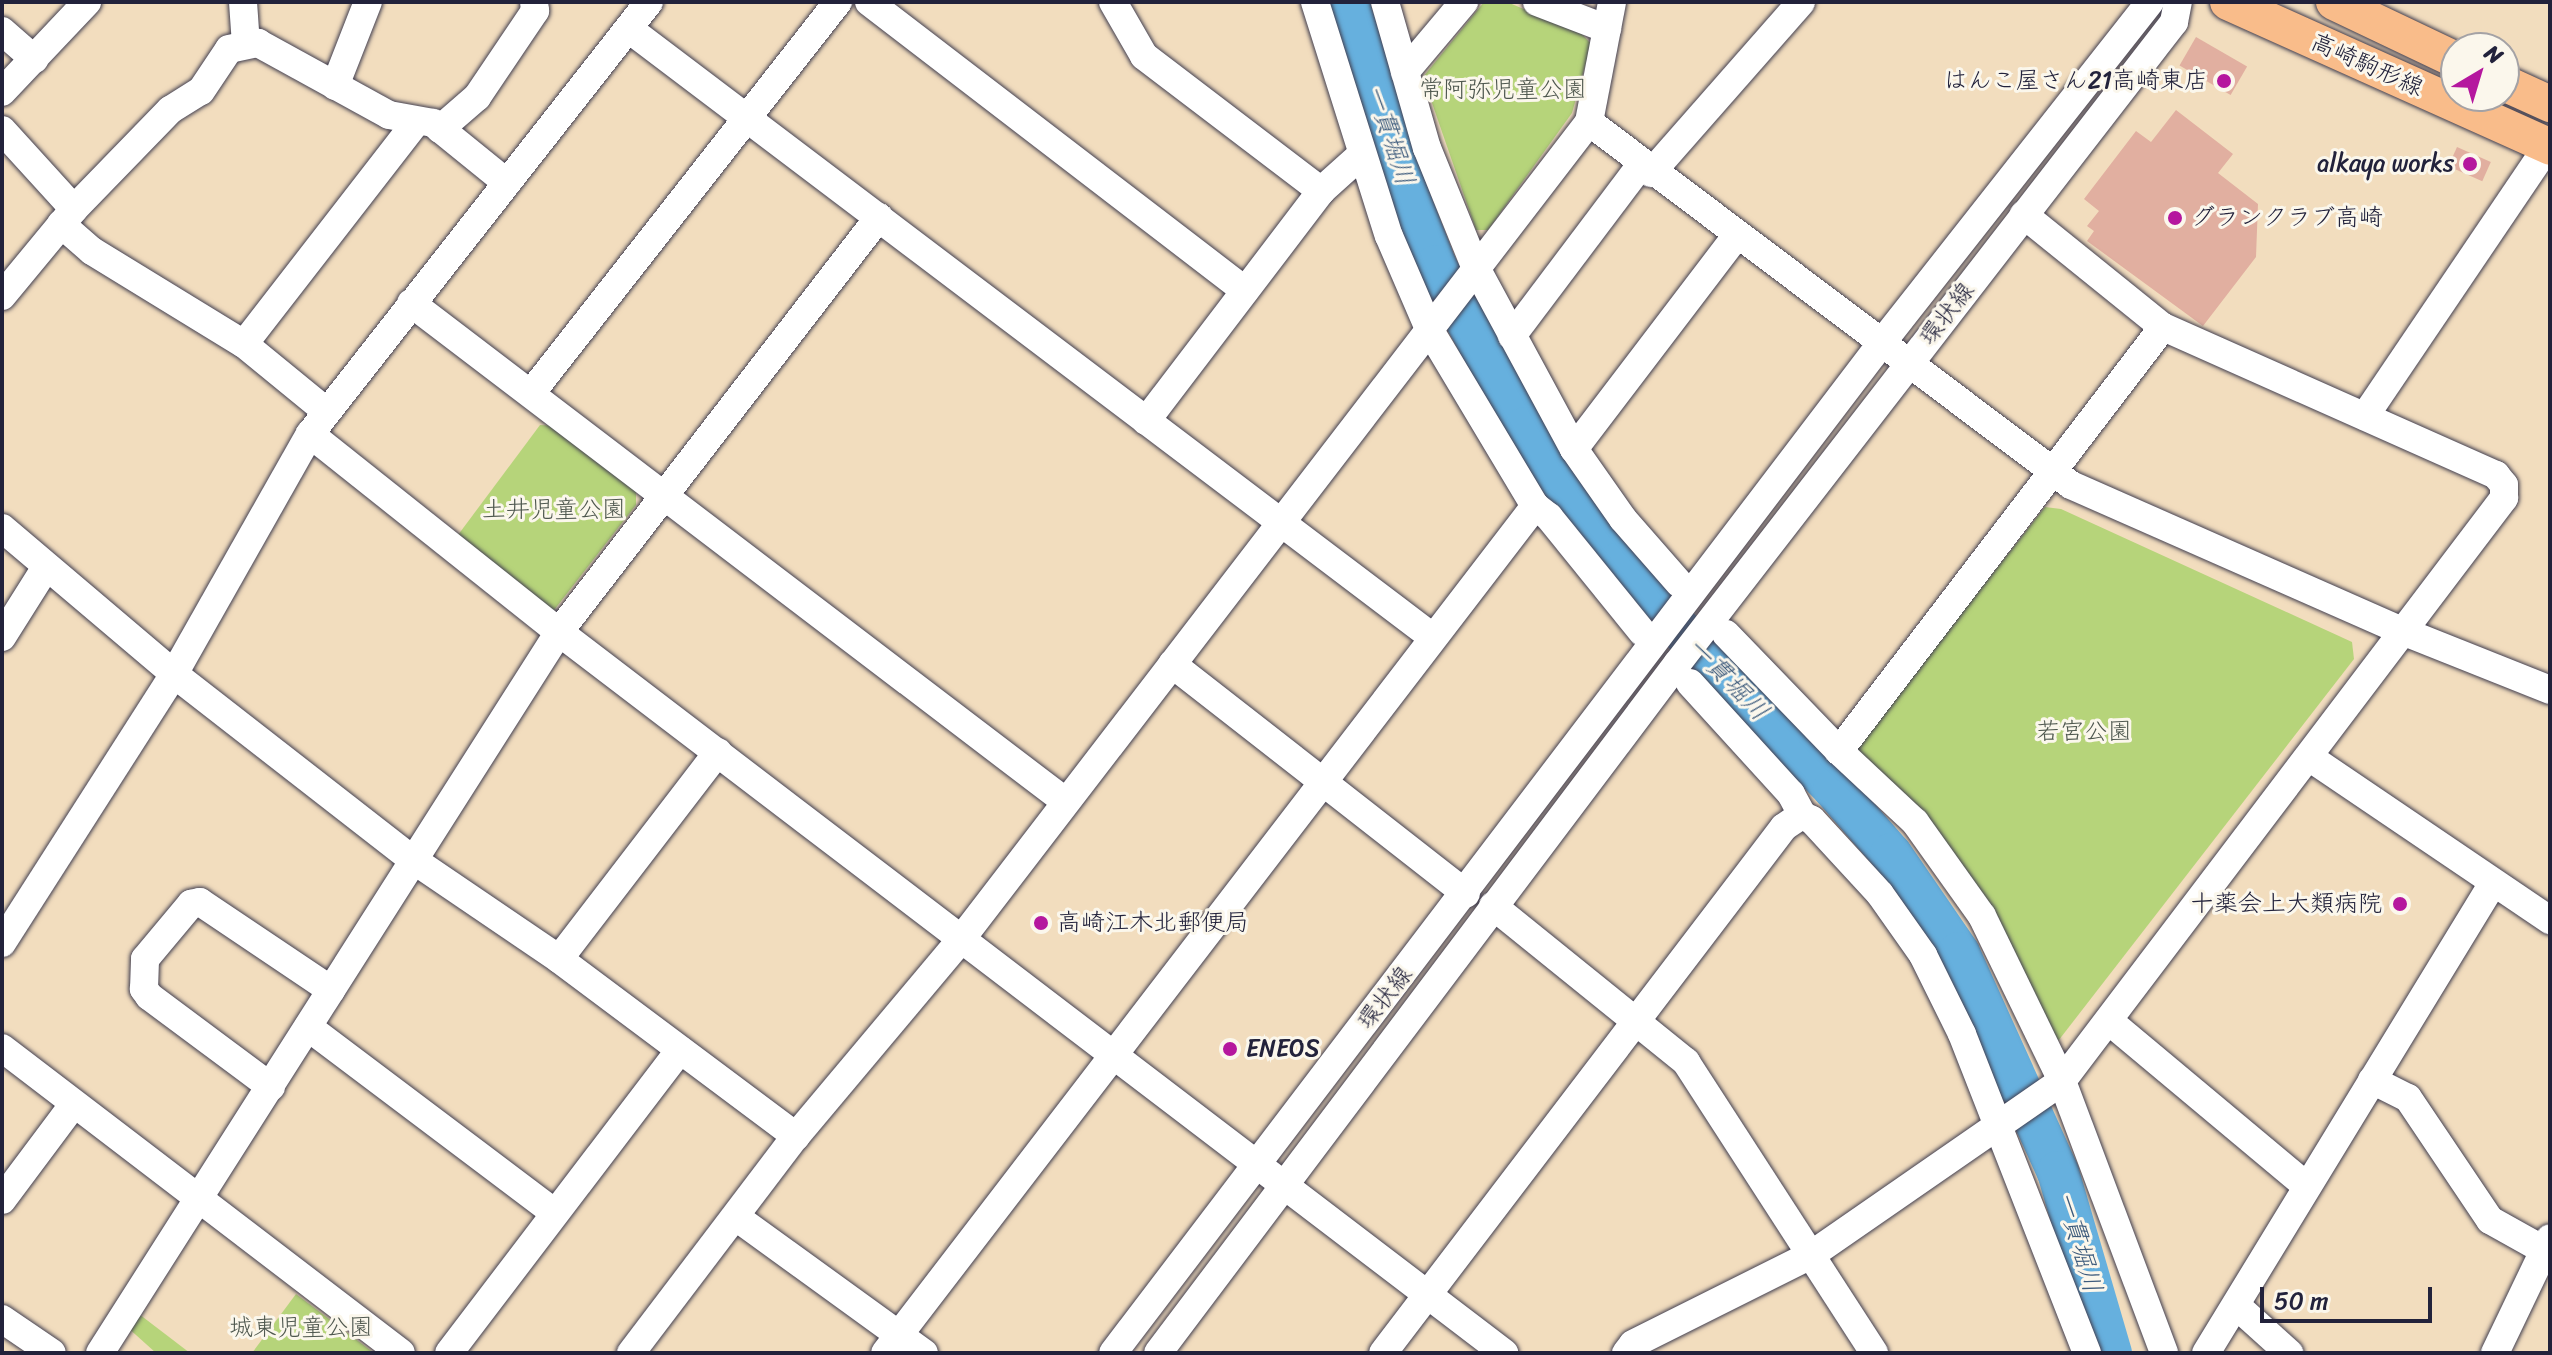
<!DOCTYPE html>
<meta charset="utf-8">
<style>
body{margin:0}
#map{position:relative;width:2552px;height:1355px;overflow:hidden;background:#f2ddbe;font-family:Sriracha,"Klee One",sans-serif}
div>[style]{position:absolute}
.green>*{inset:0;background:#b6d47a}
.river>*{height:42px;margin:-21px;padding:0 21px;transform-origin:21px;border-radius:21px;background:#66b0de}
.building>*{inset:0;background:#e1afa0;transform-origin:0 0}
.roads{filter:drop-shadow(0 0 2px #413e4f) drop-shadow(0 0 2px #413e4f)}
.minor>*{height:28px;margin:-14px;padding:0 14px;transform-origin:14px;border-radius:14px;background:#fff}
.major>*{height:36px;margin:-18px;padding:0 18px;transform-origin:18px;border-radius:18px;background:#f9bc8a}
.dots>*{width:22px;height:22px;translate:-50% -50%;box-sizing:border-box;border:4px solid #fbf7ec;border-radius:50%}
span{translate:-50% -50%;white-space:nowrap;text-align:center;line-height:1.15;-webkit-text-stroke:6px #fbf7ec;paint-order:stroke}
.street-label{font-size:24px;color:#22223b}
.poi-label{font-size:24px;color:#22223b}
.right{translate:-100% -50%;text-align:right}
.left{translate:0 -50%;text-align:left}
.park-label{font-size:24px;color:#4e574e}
.water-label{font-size:26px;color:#3d5b7c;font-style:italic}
.frame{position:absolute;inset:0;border:4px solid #22223b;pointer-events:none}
.north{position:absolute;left:2440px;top:32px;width:80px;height:80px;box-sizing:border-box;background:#fbf7ec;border:2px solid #a4a2a5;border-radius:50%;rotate:38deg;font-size:22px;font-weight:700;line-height:32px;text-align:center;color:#22223b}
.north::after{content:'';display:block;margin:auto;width:28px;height:36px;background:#b5179e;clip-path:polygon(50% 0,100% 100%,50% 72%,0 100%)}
.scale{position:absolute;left:2260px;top:1287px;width:172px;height:36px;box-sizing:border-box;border:4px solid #22223b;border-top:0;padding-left:10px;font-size:24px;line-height:28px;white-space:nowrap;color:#22223b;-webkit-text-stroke:6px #fbf7ec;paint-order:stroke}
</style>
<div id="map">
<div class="green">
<i style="clip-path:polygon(1484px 2px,1507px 2px,1582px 34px,1591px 44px,1572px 113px,1488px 230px,1476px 230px,1423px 77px)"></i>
<i style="clip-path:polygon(540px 425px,558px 426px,636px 488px,636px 505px,551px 614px,458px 535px)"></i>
<i style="clip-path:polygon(2045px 507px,2061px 509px,2352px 642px,2354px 659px,2055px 1045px,1851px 753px)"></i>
<i style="clip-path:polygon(296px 1294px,374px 1353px,252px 1353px)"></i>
<i style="clip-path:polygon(135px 1311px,190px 1353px,156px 1353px,126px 1326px)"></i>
</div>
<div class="river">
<i style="left:1348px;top:2px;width:190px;rotate:72.9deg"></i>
<i style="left:1404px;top:184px;width:88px;rotate:68.7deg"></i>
<i style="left:1436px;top:266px;width:185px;rotate:61.2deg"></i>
<i style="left:1525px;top:428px;width:164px;rotate:55.9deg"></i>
<i style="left:1617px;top:564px;width:313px;rotate:46deg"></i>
<i style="left:1834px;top:789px;width:86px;rotate:48.8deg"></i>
<i style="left:1891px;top:854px;width:120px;rotate:55.5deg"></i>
<i style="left:1959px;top:953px;width:240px;rotate:65.7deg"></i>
<i style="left:2058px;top:1172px;width:189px;rotate:73.7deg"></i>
</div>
<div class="building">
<i style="left:2196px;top:37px;width:59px;height:33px;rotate:30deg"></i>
<i style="clip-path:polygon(2176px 110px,2233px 154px,2218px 173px,2258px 204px,2256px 257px,2203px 326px,2087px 241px,2094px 231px,2087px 226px,2099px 211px,2084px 199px,2136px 131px,2151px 142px)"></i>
<i style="left:2457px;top:147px;width:37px;height:21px;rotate:24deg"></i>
</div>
<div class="roads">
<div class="minor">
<i style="left:243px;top:2px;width:43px;rotate:86deg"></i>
<i style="left:869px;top:2px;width:474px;rotate:37.5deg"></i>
<i style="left:1113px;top:2px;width:62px;rotate:60.1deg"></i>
<i style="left:1144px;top:56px;width:223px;rotate:37.3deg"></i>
<i style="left:1315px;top:2px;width:245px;rotate:72.5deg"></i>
<i style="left:1389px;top:236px;width:101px;rotate:66.7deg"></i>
<i style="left:1429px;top:329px;width:206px;rotate:59.1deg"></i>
<i style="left:1535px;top:506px;width:18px;rotate:38deg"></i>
<i style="left:1549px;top:517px;width:148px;rotate:51deg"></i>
<i style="left:1385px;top:2px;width:152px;rotate:74deg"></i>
<i style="left:1427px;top:148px;width:127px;rotate:67.9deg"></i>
<i style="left:1475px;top:266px;width:208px;rotate:61.6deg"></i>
<i style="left:1574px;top:449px;width:268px;rotate:-52.7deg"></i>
<i style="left:1537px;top:2px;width:75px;rotate:21.1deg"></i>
<i style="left:629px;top:29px;width:1006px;rotate:37.12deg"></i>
<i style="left:2px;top:31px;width:43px;rotate:41.2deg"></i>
<i style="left:1405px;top:72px;width:92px;rotate:-49.9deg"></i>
<i style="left:335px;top:86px;width:90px;rotate:-68.6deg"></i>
<i style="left:2px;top:92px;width:124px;rotate:-46.6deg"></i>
<i style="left:1589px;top:122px;width:603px;rotate:36.98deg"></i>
<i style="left:2071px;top:485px;width:362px;rotate:23.8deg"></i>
<i style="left:2402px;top:631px;width:159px;rotate:21.7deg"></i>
<i style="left:440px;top:129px;width:49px;rotate:-40.9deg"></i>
<i style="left:477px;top:97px;width:104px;rotate:-56deg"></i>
<i style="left:535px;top:11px;width:9px;rotate:-96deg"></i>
<i style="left:2px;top:130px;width:107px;rotate:47.7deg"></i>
<i style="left:74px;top:209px;width:113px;rotate:129.6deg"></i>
<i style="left:1651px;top:173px;width:227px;rotate:-48.7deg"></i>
<i style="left:74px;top:209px;width:138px;rotate:-45.9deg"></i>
<i style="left:170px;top:110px;width:36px;rotate:-32deg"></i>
<i style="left:201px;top:91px;width:50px;rotate:-56.3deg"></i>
<i style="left:229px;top:49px;width:30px;rotate:-12deg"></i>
<i style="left:258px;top:43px;width:149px;rotate:28.8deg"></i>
<i style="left:389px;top:115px;width:45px;rotate:10.3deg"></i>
<i style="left:433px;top:123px;width:95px;rotate:39deg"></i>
<i style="left:61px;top:224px;width:41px;rotate:41.1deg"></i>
<i style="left:92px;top:251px;width:178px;rotate:31.5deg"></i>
<i style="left:244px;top:344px;width:107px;rotate:39.3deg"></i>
<i style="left:411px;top:303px;width:823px;rotate:37.3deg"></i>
<i style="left:2163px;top:327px;width:534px;rotate:127.39deg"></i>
<i style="left:1839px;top:751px;width:104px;rotate:43.1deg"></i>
<i style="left:1915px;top:822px;width:115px;rotate:54.5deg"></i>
<i style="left:1982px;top:916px;width:183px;rotate:64.1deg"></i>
<i style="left:2062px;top:1081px;width:290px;rotate:69.4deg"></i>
<i style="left:1512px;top:336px;width:214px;rotate:-53deg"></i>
<i style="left:244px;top:344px;width:282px;rotate:-52.2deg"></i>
<i style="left:532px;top:392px;width:496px;rotate:-51.9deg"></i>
<i style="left:2365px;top:416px;width:326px;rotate:-55.9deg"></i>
<i style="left:1146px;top:421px;width:289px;rotate:-52.7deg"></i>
<i style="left:1321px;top:191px;width:54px;rotate:-42deg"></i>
<i style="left:310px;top:434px;width:318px;rotate:38.5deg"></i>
<i style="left:559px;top:632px;width:1189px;rotate:37.34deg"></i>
<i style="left:1574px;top:449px;width:85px;rotate:55deg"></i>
<i style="left:1623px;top:519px;width:85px;rotate:48.8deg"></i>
<i style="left:2px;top:528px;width:226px;rotate:40.3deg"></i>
<i style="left:174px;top:674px;width:301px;rotate:37.9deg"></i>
<i style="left:412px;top:859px;width:178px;rotate:34.2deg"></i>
<i style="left:559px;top:959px;width:296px;rotate:36.8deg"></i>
<i style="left:1726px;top:634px;width:163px;rotate:46deg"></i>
<i style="left:2px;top:637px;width:83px;rotate:-57.8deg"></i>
<i style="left:1172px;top:664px;width:373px;rotate:38deg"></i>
<i style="left:1690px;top:683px;width:150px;rotate:47.7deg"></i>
<i style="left:1791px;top:794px;width:24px;rotate:62deg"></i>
<i style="left:2309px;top:757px;width:291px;rotate:34.1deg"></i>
<i style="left:1493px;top:906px;width:248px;rotate:38.9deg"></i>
<i style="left:1686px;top:1062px;width:346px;rotate:57.1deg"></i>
<i style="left:2px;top:943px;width:319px;rotate:-57.4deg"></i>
<i style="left:174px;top:674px;width:276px;rotate:-60.5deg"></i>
<i style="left:310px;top:434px;width:549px;rotate:-51.88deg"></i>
<i style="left:559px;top:959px;width:261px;rotate:-52.5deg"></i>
<i style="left:2109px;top:1021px;width:257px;rotate:39.9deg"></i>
<i style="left:308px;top:1027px;width:309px;rotate:37deg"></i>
<i style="left:2px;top:1048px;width:502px;rotate:37.39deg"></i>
<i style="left:2372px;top:1080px;width:40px;rotate:26.6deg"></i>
<i style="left:2408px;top:1098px;width:147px;rotate:56.1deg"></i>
<i style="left:2490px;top:1220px;width:62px;rotate:29.1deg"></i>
<i style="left:271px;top:1087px;width:152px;rotate:-143.3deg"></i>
<i style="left:149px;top:996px;width:9px;rotate:-126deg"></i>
<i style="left:144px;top:989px;width:30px;rotate:-88deg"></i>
<i style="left:145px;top:959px;width:72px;rotate:-50.1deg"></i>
<i style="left:191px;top:904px;width:9px;rotate:-13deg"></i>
<i style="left:200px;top:902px;width:158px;rotate:33.9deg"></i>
<i style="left:2px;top:1200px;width:119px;rotate:-53.2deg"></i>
<i style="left:736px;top:1217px;width:232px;rotate:35.9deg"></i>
<i style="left:2238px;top:1307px;width:69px;rotate:42deg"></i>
<i style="left:2px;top:1319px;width:60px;rotate:34.2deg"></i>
<i style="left:100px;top:1353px;width:855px;rotate:-57.52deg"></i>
<i style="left:559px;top:632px;width:524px;rotate:-52.36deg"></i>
<i style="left:449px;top:1353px;width:381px;rotate:-52.7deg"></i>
<i style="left:631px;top:1353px;width:273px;rotate:-52.8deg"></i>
<i style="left:796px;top:1136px;width:258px;rotate:-50deg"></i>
<i style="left:962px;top:938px;width:1029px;rotate:-52.46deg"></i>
<i style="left:1589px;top:122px;width:122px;rotate:-79.1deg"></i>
<i style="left:885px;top:1353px;width:1068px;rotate:-52.5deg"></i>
<i style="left:1113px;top:1353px;width:1267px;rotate:-52.73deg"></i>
<i style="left:1880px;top:345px;width:437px;rotate:-51.8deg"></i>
<i style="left:1158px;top:1353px;width:863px;rotate:-53.01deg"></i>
<i style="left:1677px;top:664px;width:812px;rotate:-52.25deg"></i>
<i style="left:2174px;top:22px;width:20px;rotate:-79deg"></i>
<i style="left:1383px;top:1353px;width:661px;rotate:-52.68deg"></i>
<i style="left:1784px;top:827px;width:22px;rotate:-34deg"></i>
<i style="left:1802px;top:815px;width:11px;rotate:27deg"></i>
<i style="left:1812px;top:820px;width:100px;rotate:47.4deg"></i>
<i style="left:1880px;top:894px;width:75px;rotate:54.8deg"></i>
<i style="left:1923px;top:955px;width:88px;rotate:63.7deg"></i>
<i style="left:1962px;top:1034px;width:343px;rotate:68.6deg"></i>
<i style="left:1626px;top:1353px;width:11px;rotate:-52deg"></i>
<i style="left:1633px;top:1344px;width:199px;rotate:-26.6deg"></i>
<i style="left:1811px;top:1255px;width:305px;rotate:-34.7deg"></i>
<i style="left:2062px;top:1081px;width:732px;rotate:-52.83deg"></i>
<i style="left:2504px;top:498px;width:13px;rotate:-90deg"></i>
<i style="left:2504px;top:485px;width:13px;rotate:-129deg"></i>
<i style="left:2496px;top:475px;width:364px;rotate:-156deg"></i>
<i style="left:2163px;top:327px;width:179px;rotate:-141.1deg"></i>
<i style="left:2206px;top:1353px;width:551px;rotate:-58.59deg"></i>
<i style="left:2495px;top:1353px;width:127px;rotate:-64.4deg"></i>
</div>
<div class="major">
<i style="left:2228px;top:2px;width:353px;rotate:24.2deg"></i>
<i style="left:2334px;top:2px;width:135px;rotate:25.4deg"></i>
<i style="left:2504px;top:83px;width:51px;rotate:24.5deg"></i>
</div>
</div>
<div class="dots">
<i style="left:2224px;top:81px;background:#b5179e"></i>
<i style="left:2470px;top:164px;background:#b5179e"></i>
<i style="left:2175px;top:218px;background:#b5179e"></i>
<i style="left:2400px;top:904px;background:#b5179e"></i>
<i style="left:1041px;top:923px;background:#b5179e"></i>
<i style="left:1230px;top:1049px;background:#b5179e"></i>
</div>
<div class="street-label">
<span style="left:2367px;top:65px;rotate:24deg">高崎駒形線</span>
<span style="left:1947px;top:314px;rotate:-52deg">環状線</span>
<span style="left:1385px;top:998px;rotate:-52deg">環状線</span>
</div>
<div class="poi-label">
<span class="right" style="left:2208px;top:81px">はんこ屋さん21高崎東店</span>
<span class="right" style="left:2454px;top:164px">alkaya works</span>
<span class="left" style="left:2191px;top:218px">グランクラブ高崎</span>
<span class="right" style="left:2382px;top:904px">十薬会上大類病院</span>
<span class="left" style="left:1057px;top:923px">高崎江木北郵便局</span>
<span class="left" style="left:1246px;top:1049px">ENEOS</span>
</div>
<div class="park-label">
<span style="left:1503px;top:90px">常阿弥児童公園</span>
<span style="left:554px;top:510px">土井児童公園</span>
<span style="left:2084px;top:732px">若宮公園</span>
<span style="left:301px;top:1328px">城東児童公園</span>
</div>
<div class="water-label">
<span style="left:1390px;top:135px;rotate:72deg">一貫堀川</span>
<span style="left:1728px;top:679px;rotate:46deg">一貫堀川</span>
<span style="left:2079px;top:1242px;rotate:74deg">一貫堀川</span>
</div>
<div class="frame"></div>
<div class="north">N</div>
<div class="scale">50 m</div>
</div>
